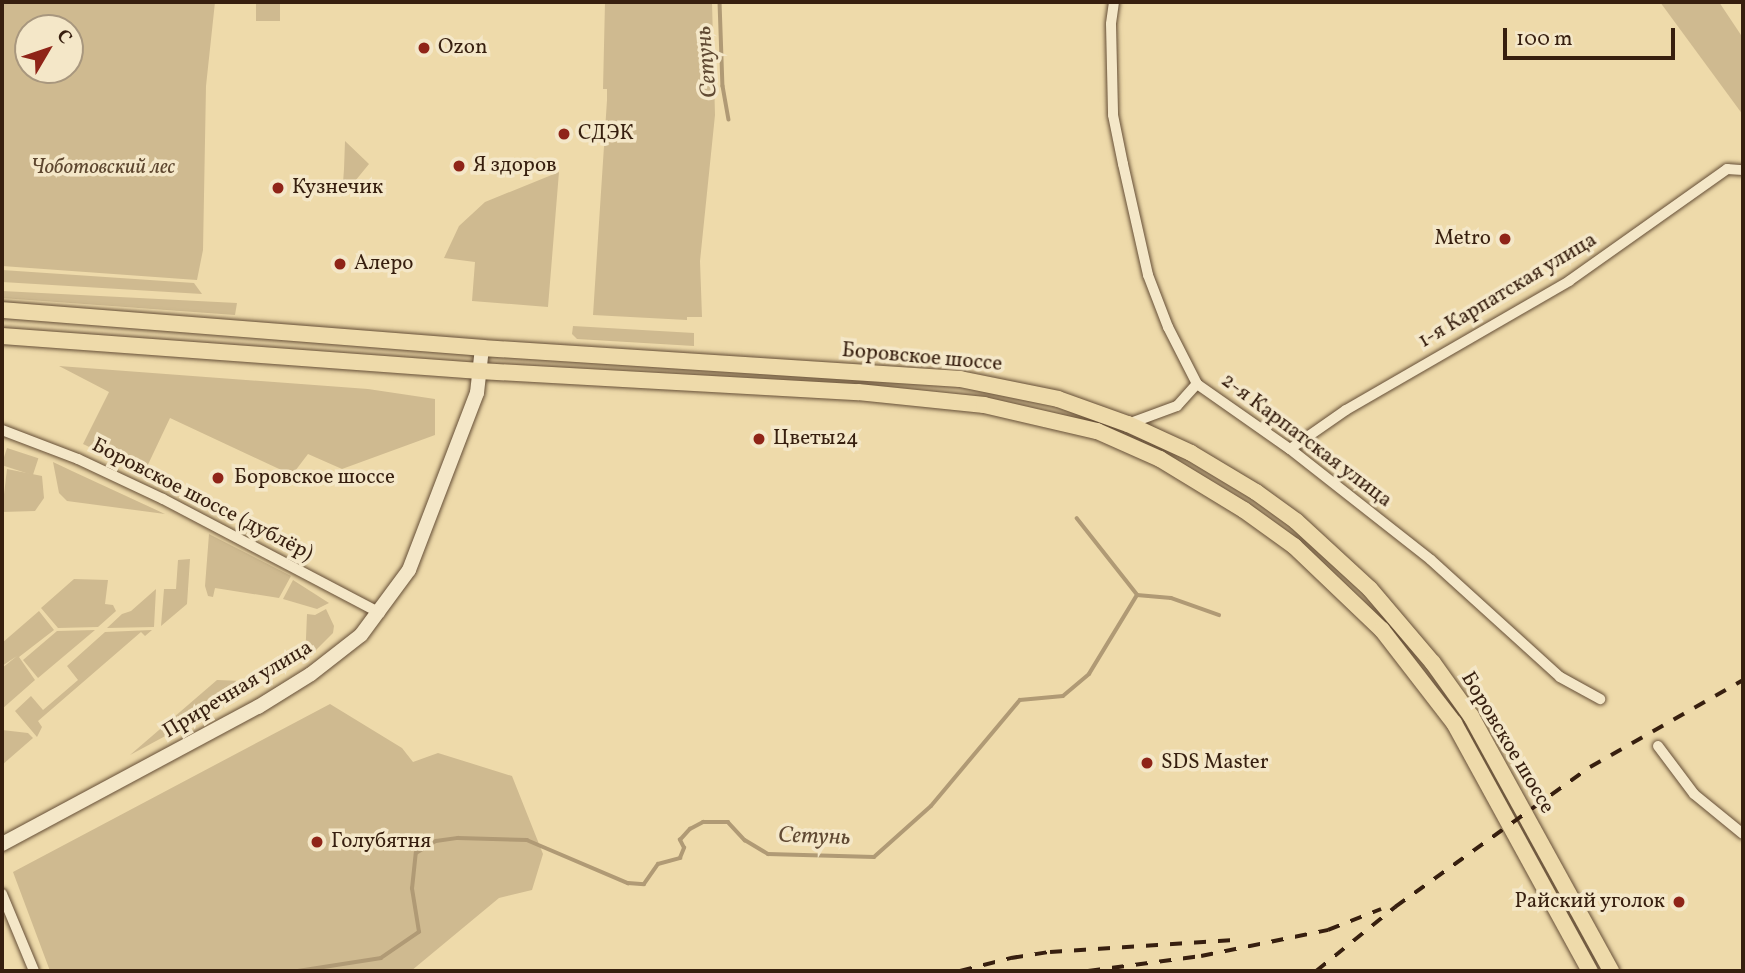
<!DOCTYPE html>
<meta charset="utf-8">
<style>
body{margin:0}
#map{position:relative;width:1745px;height:973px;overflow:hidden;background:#eedaaa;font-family:Vollkorn,serif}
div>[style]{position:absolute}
.green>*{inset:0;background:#cfba90;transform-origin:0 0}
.stream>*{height:3.5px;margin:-1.75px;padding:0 1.75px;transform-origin:1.75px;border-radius:1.75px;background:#b09a75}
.roads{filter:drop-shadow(0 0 2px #654e36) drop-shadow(0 0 2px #654e36)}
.street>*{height:10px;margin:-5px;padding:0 5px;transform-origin:5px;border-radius:5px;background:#f4e7c8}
.secondary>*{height:14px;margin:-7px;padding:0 7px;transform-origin:7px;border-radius:7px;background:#f4e7c8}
.primary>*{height:16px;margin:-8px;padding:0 8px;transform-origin:8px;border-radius:8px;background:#eedaaa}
.rail>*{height:3.5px;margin-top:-1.75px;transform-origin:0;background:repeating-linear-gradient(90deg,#371f0f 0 12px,transparent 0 24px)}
.dots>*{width:19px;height:19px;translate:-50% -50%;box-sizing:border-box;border:4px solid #f4e7c8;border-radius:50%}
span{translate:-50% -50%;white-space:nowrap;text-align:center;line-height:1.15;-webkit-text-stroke:7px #f4e7c8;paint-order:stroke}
.poi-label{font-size:21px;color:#371f0f}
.left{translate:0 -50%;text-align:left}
.right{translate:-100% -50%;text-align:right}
.park-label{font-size:21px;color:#5d462f;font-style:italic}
.street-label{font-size:21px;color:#371f0f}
.water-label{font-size:23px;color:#614a33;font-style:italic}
.frame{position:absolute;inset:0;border:4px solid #371f0f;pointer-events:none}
.north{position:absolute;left:14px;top:14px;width:70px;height:70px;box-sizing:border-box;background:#f4e7c8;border:2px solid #a8977e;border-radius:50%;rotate:51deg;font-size:19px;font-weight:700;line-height:28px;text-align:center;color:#371f0f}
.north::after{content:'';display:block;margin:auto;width:24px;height:32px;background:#8f2418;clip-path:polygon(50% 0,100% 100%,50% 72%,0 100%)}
.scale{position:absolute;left:1503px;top:28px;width:172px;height:32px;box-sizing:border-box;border:4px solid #371f0f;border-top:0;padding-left:9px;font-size:21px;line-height:24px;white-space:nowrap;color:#371f0f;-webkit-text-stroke:5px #f4e7c8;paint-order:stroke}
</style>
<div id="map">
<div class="green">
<i style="clip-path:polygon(evenodd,2px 2px,215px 2px,206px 86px,203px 250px,197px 280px,2px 266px,2px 2px,28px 28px,70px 28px,70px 70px,28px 70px,28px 28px)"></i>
<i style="left:256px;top:2px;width:24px;height:19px"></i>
<i style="clip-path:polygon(605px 2px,712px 2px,715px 115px,700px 261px,702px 317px,687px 317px,687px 320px,593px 315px,607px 100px,607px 89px,603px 89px)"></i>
<i style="clip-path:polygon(1660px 2px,1719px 2px,1743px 38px,1743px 115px)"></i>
<i style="clip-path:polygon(345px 141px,369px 164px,342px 197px,344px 169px)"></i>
<i style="clip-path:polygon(559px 172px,548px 307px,472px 301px,475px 262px,444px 258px,459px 226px,485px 202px)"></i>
<i style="clip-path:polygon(2px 270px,194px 283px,202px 294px,2px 282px)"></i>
<i style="clip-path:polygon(2px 291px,237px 303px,235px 315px,2px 298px)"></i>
<i style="clip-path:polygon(573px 326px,694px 333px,694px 346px,577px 339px,572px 334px)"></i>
<i style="clip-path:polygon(59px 366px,368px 389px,435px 399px,435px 435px,342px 469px,308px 454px,292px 475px,170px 418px,144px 473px,83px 444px,109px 392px)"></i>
<i style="left:7px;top:448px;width:33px;height:18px;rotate:18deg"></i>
<i style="clip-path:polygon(53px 462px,72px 471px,165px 514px,67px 501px,59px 493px)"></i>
<i style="clip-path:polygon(7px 469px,42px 476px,44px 498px,35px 511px,2px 512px)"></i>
<i style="clip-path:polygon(209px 534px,291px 576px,279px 598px,215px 588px,213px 597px,208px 596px,205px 586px)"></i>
<i style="clip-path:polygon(190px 559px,187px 604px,161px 626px,164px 589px,176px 589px,178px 560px)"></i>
<i style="clip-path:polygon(74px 579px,108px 580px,105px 604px,113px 605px,116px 611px,98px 627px,58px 628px,41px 608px)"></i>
<i style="clip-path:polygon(293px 580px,329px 603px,317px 609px,283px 599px)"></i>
<i style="clip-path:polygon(156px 589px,154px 627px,107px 628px,122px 614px,131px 611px)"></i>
<i style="clip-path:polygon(326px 609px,334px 626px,333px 633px,305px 661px,307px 614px,315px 615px)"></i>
<i style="clip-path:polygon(39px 611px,54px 630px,19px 657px,35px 680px,2px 709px,2px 668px,17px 656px,2px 666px,2px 643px)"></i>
<i style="clip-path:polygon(95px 630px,38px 678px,23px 660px,57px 631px)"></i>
<i style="clip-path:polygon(152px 630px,145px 636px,141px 632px,38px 721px,42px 727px,37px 737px,15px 711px,31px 696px,43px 710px,78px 680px,67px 666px,105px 632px)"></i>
<i style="clip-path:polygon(217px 680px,266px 682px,130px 755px)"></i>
<i style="clip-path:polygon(330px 704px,402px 748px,413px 762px,438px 753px,512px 776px,543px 854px,532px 890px,499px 898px,411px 971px,50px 971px,13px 872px)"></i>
<i style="clip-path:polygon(2px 730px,28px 733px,33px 738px,2px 765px)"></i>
</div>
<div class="stream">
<i style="left:720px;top:2px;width:84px;rotate:88deg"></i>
<i style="left:723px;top:86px;width:34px;rotate:80deg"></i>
<i style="left:1137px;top:595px;width:34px;rotate:5deg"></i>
<i style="left:1171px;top:598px;width:51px;rotate:19.5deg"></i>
<i style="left:298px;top:971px;width:84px;rotate:-8.9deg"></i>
<i style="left:381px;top:958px;width:46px;rotate:-34.4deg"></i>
<i style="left:419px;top:932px;width:44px;rotate:-99.2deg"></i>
<i style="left:412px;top:889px;width:36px;rotate:-84deg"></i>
<i style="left:416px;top:853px;width:23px;rotate:-31deg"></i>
<i style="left:436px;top:841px;width:22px;rotate:-8deg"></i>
<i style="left:458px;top:838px;width:69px;rotate:1.7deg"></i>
<i style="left:527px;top:840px;width:110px;rotate:23.1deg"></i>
<i style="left:628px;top:883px;width:16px;rotate:4deg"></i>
<i style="left:644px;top:884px;width:24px;rotate:-55deg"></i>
<i style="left:658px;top:864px;width:23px;rotate:-15deg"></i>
<i style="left:680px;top:858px;width:11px;rotate:-68deg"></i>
<i style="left:684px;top:848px;width:9px;rotate:-117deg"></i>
<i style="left:680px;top:840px;width:15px;rotate:-48deg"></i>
<i style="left:690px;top:829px;width:15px;rotate:-28deg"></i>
<i style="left:703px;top:822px;width:25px"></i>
<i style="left:728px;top:822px;width:25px;rotate:47deg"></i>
<i style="left:745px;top:840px;width:27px;rotate:31deg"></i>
<i style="left:768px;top:854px;width:106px;rotate:1.6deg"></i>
<i style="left:874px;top:857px;width:76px;rotate:-41.8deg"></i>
<i style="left:931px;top:806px;width:138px;rotate:-50deg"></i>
<i style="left:1020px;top:700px;width:43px;rotate:-5.3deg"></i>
<i style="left:1063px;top:696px;width:34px;rotate:-40deg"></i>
<i style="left:1089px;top:674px;width:92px;rotate:-58.7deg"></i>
<i style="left:1137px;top:595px;width:97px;rotate:-128.3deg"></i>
</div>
<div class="roads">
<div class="street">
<i style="left:1114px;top:2px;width:22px;rotate:98deg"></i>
<i style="left:1111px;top:24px;width:91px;rotate:88.7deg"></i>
<i style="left:1113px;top:115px;width:50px;rotate:78.5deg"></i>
<i style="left:1123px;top:164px;width:114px;rotate:77.3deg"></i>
<i style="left:1148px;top:275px;width:56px;rotate:69deg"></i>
<i style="left:1168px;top:327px;width:64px;rotate:63deg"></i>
<i style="left:1197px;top:384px;width:113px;rotate:35deg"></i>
<i style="left:1290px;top:449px;width:179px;rotate:38.2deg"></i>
<i style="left:1431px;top:560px;width:174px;rotate:42.2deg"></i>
<i style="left:1560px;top:677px;width:46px;rotate:28.8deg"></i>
<i style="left:1128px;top:424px;width:52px;rotate:-20.2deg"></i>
<i style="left:1177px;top:406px;width:30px;rotate:-48deg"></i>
<i style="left:2px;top:430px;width:81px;rotate:20.9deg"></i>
<i style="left:78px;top:459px;width:94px;rotate:25.2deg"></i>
<i style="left:163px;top:499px;width:245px;rotate:27.7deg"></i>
<i style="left:1290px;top:449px;width:68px;rotate:-34.9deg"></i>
<i style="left:1346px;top:410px;width:258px;rotate:-30deg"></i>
<i style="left:1569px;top:281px;width:194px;rotate:-35.3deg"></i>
<i style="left:1727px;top:169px;width:16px;rotate:4deg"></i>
<i style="left:1658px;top:746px;width:60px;rotate:53.1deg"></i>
<i style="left:1694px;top:794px;width:63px;rotate:39.2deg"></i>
<i style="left:2px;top:894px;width:83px;rotate:67.4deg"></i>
</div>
<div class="secondary">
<i style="left:2px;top:844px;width:290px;rotate:-28.2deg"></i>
<i style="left:258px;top:707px;width:62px;rotate:-31.9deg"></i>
<i style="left:311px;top:674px;width:63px;rotate:-38deg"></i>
<i style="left:361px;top:635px;width:81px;rotate:-53.6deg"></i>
<i style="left:409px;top:570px;width:190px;rotate:-69deg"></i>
<i style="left:477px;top:393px;width:45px;rotate:-83.7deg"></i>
</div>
<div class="primary">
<i style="left:2px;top:310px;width:482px;rotate:4.5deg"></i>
<i style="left:482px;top:348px;width:479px;rotate:3.7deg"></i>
<i style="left:960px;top:379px;width:100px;rotate:11.5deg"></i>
<i style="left:1058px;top:399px;width:74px;rotate:19.7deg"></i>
<i style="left:1128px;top:424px;width:69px;rotate:24.7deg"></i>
<i style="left:1191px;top:453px;width:76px;rotate:31deg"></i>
<i style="left:1256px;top:492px;width:49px;rotate:35.9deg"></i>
<i style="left:1296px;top:521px;width:100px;rotate:42.6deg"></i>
<i style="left:1370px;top:589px;width:97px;rotate:49.6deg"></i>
<i style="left:1433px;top:663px;width:65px;rotate:54.4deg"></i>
<i style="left:1471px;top:716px;width:291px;rotate:61.2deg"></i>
<i style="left:2px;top:336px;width:479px;rotate:4.2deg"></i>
<i style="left:480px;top:371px;width:379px;rotate:3.2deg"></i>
<i style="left:858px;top:392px;width:127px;rotate:5.9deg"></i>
<i style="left:984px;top:405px;width:116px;rotate:13deg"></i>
<i style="left:1097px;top:431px;width:69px;rotate:24deg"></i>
<i style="left:1160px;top:459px;width:98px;rotate:31.3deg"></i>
<i style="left:1244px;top:510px;width:62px;rotate:35.8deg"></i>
<i style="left:1294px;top:546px;width:122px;rotate:43.7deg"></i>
<i style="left:1382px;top:630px;width:118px;rotate:52.3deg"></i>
<i style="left:1454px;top:723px;width:283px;rotate:61.3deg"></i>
</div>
</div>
<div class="rail">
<i style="left:960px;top:971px;width:53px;rotate:-14.3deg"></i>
<i style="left:1011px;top:958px;width:39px;rotate:-9deg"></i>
<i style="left:1050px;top:952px;width:188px;rotate:-3.7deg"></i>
<i style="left:1088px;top:971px;width:114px;rotate:-7.6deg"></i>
<i style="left:1201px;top:956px;width:130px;rotate:-11.6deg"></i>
<i style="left:1328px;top:930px;width:57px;rotate:-21.6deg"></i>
<i style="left:1316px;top:971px;width:102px;rotate:-39deg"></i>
<i style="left:1395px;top:907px;width:240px;rotate:-35.7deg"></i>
<i style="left:1590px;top:767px;width:176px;rotate:-29.6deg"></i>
</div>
<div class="dots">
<i style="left:424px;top:48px;background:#8f2418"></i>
<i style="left:564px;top:134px;background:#8f2418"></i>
<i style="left:459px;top:166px;background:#8f2418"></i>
<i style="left:278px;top:188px;background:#8f2418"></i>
<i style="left:1505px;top:239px;background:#8f2418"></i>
<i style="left:340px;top:264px;background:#8f2418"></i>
<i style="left:759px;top:439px;background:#8f2418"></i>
<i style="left:218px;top:478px;background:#8f2418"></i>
<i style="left:1147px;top:763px;background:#8f2418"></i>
<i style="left:317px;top:842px;background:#8f2418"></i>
<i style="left:1679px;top:902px;background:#8f2418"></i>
</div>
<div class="poi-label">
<span class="left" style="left:438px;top:48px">Ozon</span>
<span class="left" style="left:578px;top:134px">СДЭК</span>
<span class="left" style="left:473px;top:166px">Я здоров</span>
<span class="left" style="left:292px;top:188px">Кузнечик</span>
<span class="right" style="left:1491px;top:239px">Metro</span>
<span class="left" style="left:354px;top:264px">Алеро</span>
<span class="left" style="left:773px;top:439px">Цветы24</span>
<span class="left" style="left:234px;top:478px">Боровское шоссе</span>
<span class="left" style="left:1161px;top:763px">SDS Master</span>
<span class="left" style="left:331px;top:842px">Голубятня</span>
<span class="right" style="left:1665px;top:902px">Райский уголок</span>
</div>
<div class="park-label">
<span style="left:103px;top:168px">Чоботовский лес</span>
</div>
<div class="street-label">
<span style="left:1508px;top:291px;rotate:-31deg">1-я Карпатская улица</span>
<span style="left:922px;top:358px;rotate:5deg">Боровское шоссе</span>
<span style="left:1306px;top:441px;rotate:37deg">2-я Карпатская улица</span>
<span style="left:202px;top:500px;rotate:27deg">Боровское шоссе (дублёр)</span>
<span style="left:238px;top:690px;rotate:-31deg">Приречная улица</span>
<span style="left:1507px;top:743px;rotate:59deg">Боровское шоссе</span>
</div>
<div class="water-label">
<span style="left:707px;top:62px;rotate:-95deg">Сетунь</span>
<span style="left:814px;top:837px;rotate:2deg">Сетунь</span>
</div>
<div class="frame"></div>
<div class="north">С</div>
<div class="scale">100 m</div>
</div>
